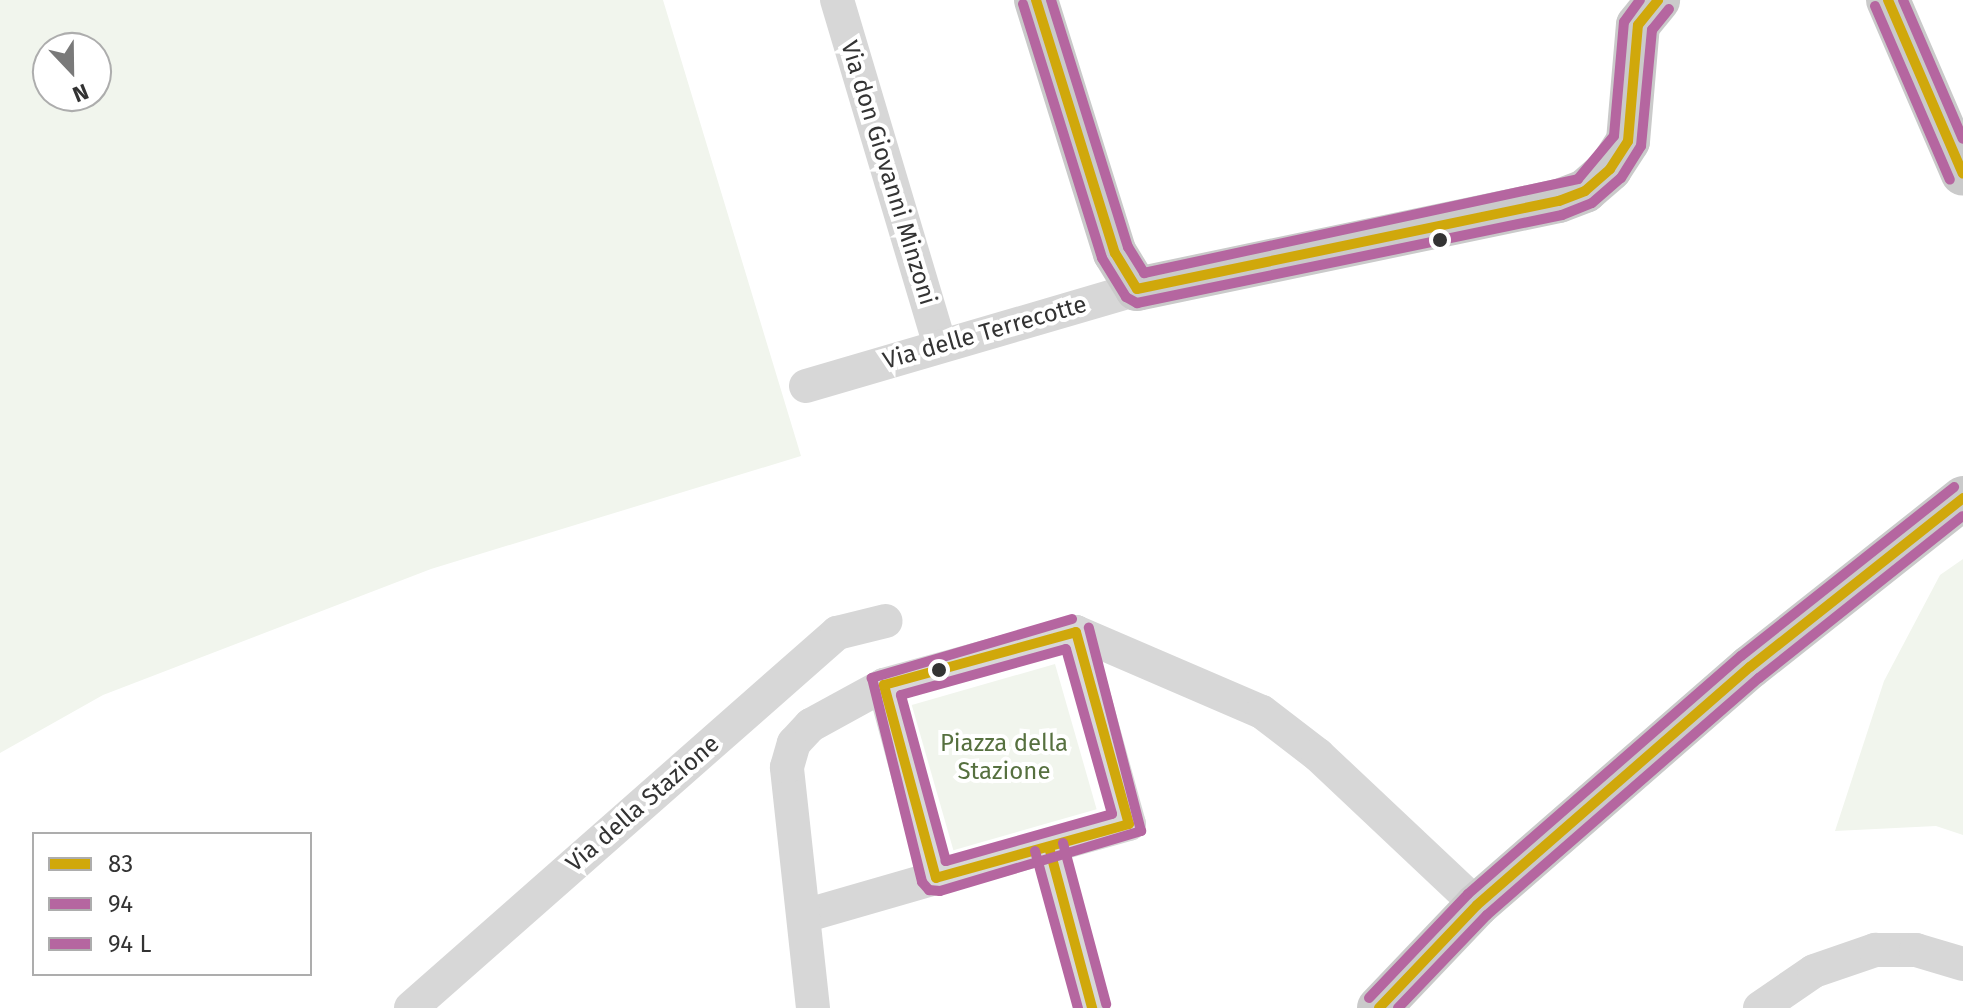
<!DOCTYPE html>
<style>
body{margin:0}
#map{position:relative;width:1963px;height:1008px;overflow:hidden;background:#fff;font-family:"Fira Sans",sans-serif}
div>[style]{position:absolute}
.green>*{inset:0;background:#f1f5ed;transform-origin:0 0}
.minor>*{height:34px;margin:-17px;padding:0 17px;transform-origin:17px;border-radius:17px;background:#d7d7d7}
.major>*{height:44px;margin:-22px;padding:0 22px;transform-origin:22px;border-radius:22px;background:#cacaca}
.bus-1>*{height:10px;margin:-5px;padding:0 5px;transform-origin:5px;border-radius:5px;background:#d0a80b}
.bus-2>*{height:10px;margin:-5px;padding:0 5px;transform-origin:5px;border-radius:5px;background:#b566a0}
.bus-3>*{height:10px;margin:-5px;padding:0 5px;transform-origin:5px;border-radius:5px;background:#b566a0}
.dots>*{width:22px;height:22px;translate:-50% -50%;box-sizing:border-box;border:4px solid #fff;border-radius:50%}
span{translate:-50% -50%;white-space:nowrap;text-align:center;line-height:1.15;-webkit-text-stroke:8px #fff;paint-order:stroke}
.street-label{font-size:24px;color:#333}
.park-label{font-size:24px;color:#56703f}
.legend{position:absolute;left:32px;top:832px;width:280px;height:144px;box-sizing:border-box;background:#fff;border:2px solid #adadad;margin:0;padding:10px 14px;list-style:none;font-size:24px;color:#333}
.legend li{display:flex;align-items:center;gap:16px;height:40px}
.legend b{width:40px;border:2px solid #adadad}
.north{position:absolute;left:32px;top:32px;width:80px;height:80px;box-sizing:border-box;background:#fff;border:2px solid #adadad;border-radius:50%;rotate:158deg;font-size:22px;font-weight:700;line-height:32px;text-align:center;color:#333}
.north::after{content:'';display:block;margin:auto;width:28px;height:36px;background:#7a7a7a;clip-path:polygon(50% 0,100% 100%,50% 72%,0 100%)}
</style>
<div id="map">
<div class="green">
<i style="clip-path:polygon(evenodd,0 0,663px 0,801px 456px,431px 569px,103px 695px,0 753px,0 0,48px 48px,96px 48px,96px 96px,48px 96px,48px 48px)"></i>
<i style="clip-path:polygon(1963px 559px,1963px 835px,1936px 826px,1835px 831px,1884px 681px,1940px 575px)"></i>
<i style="left:1055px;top:664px;width:151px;height:149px;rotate:74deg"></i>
</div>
<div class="minor">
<i style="left:837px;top:0;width:361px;rotate:73.4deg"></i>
<i style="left:806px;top:386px;width:345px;rotate:-16.3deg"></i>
<i style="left:1076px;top:632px;width:199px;rotate:74.6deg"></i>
<i style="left:1129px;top:824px;width:200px;rotate:164.4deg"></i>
<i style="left:936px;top:878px;width:200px;rotate:-105.1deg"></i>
<i style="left:884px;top:685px;width:199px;rotate:-15.4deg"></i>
<i style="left:1076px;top:632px;width:202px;rotate:23.3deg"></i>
<i style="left:1262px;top:712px;width:71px;rotate:37.5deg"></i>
<i style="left:1318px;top:755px;width:219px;rotate:43.3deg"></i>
<i style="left:1049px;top:847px;width:167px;rotate:75deg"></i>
<i style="left:804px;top:916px;width:137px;rotate:-16.1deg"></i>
<i style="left:411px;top:1008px;width:568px;rotate:-41.36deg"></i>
<i style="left:837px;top:633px;width:50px;rotate:-13.8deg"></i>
<i style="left:813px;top:1008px;width:242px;rotate:-96.2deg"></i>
<i style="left:787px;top:767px;width:25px;rotate:-74deg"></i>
<i style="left:794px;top:743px;width:25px;rotate:-47deg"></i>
<i style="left:811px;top:725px;width:83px;rotate:-28.7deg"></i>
<i style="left:1760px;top:1008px;width:65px;rotate:-34.4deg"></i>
<i style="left:1814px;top:971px;width:65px;rotate:-19deg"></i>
<i style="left:1875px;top:950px;width:41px"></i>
<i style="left:1916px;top:950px;width:49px;rotate:16.6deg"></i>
</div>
<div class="major">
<i style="left:1036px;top:0;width:265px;rotate:72.7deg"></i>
<i style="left:1115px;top:253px;width:42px;rotate:58.6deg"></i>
<i style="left:1137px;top:289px;width:431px;rotate:-11.8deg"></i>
<i style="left:1559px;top:201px;width:28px;rotate:-21deg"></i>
<i style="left:1585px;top:191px;width:33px;rotate:-41deg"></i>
<i style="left:1610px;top:169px;width:33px;rotate:-57deg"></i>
<i style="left:1628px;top:141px;width:116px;rotate:-85.1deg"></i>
<i style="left:1638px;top:25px;width:32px;rotate:-51deg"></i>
<i style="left:1888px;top:0;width:189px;rotate:66.7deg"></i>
<i style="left:1379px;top:1008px;width:142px;rotate:-46.4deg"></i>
<i style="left:1477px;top:905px;width:362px;rotate:-41.1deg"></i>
<i style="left:1750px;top:667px;width:272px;rotate:-38.4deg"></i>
</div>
<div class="bus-1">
<i style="left:1036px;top:0;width:265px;rotate:72.7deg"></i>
<i style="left:1115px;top:253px;width:42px;rotate:58.6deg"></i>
<i style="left:1888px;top:0;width:189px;rotate:66.7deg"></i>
<i style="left:1137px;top:289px;width:431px;rotate:-11.8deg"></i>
<i style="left:1559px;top:201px;width:28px;rotate:-21deg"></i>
<i style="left:1585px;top:191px;width:33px;rotate:-41deg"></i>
<i style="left:1610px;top:169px;width:33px;rotate:-57deg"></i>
<i style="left:1628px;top:141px;width:116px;rotate:-85.1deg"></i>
<i style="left:1638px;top:25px;width:32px;rotate:-51deg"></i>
<i style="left:1076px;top:632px;width:199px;rotate:74.6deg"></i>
<i style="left:1129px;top:824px;width:200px;rotate:164.4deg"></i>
<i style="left:936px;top:878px;width:200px;rotate:-105.1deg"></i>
<i style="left:884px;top:685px;width:199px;rotate:-15.4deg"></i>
<i style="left:1049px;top:847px;width:167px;rotate:75deg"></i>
<i style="left:1379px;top:1008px;width:142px;rotate:-46.4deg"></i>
<i style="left:1477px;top:905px;width:362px;rotate:-41.1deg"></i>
<i style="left:1750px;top:667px;width:272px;rotate:-38.4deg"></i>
</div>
<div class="bus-2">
<i style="left:1023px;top:4px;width:266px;rotate:72.7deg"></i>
<i style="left:1102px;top:258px;width:46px;rotate:58.4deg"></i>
<i style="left:1126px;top:297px;width:13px;rotate:29deg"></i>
<i style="left:1137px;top:303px;width:434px;rotate:-11.7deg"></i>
<i style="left:1562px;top:215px;width:32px;rotate:-22deg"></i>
<i style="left:1592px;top:203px;width:38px;rotate:-41deg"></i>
<i style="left:1621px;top:178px;width:38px;rotate:-58deg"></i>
<i style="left:1641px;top:146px;width:117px;rotate:-84.6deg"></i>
<i style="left:1652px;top:30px;width:27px;rotate:-51deg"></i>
<i style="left:1875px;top:6px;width:189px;rotate:66.7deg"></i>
<i style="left:1066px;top:649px;width:171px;rotate:74.4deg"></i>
<i style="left:1112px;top:814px;width:173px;rotate:164.2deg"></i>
<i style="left:946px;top:861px;width:172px;rotate:-105.2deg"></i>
<i style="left:901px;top:695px;width:171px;rotate:-15.6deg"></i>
<i style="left:1035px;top:851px;width:163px;rotate:74.7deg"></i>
<i style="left:1398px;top:1008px;width:129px;rotate:-46.3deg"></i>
<i style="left:1487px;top:915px;width:361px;rotate:-41.1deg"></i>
<i style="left:1759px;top:678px;width:260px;rotate:-38.5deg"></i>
</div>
<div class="bus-3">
<i style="left:1051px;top:0;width:259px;rotate:72.7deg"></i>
<i style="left:1128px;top:247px;width:31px;rotate:58deg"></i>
<i style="left:1144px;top:273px;width:444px;rotate:-12.2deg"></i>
<i style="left:1578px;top:179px;width:56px;rotate:-50.1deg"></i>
<i style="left:1614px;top:136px;width:114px;rotate:-85deg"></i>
<i style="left:1624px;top:22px;width:27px;rotate:-54deg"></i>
<i style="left:1903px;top:0;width:151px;rotate:66.7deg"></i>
<i style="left:1072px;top:619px;width:209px;rotate:163.6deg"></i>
<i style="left:872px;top:678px;width:210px;rotate:76.2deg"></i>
<i style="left:922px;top:882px;width:11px;rotate:49deg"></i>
<i style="left:929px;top:890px;width:11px;rotate:5deg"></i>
<i style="left:940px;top:891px;width:210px;rotate:-16.6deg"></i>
<i style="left:1141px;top:831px;width:210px;rotate:-104.4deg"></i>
<i style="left:1063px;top:843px;width:167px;rotate:75deg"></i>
<i style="left:1369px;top:998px;width:144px;rotate:-46.4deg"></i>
<i style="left:1468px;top:894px;width:362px;rotate:-41.1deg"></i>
<i style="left:1741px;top:656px;width:272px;rotate:-38.4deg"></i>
</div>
<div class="dots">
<i style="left:1440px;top:240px;background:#333"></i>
<i style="left:939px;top:670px;background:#333"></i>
</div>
<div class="street-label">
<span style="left:888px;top:173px;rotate:73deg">Via don Giovanni Minzoni</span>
<span style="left:985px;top:333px;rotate:-16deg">Via delle Terrecotte</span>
<span style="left:643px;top:804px;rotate:-41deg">Via della Stazione</span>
</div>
<div class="park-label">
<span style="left:1004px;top:758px">Piazza della<br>Stazione</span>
</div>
<ul class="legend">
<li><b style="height:10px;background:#d0a80b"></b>83</li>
<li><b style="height:10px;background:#b566a0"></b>94</li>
<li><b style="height:10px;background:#b566a0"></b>94 L</li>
</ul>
<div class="north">N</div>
</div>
